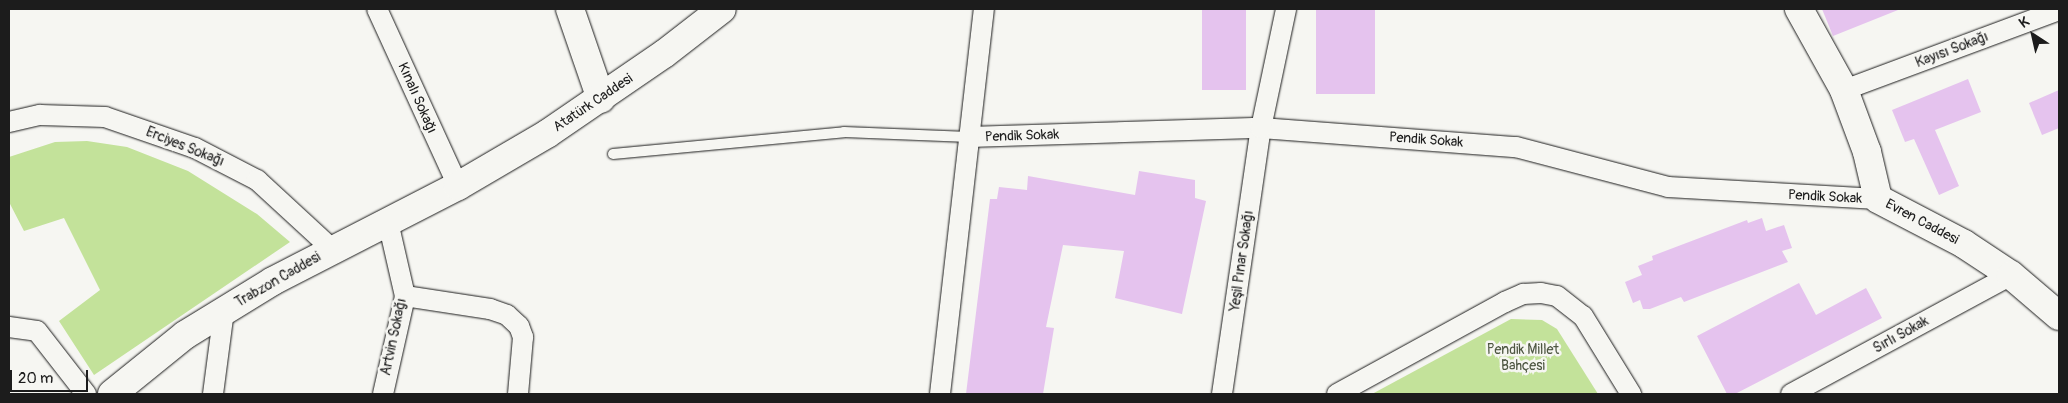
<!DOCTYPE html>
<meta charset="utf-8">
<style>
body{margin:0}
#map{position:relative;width:2068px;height:403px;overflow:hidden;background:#f6f6f2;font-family:Pangolin,sans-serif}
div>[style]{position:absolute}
.green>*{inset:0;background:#c3e29a}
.building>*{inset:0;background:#e5c3ee;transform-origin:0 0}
.roads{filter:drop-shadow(0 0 1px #1c1c1c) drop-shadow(0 0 1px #1c1c1c)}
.lane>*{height:10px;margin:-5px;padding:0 5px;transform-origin:5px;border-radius:5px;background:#f6f6f2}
.street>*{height:20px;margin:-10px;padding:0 10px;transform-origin:10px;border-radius:10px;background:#f6f6f2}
.secondary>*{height:28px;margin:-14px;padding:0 14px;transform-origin:14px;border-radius:14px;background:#f6f6f2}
span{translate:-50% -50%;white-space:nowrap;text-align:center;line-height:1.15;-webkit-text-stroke:5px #f6f6f2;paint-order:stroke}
.street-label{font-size:14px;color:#1c1c1c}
.park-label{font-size:14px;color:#4e5742}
.frame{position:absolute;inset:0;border:10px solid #1c1c1c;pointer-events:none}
.north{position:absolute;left:2008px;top:10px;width:50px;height:50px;-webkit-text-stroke:4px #f6f6f2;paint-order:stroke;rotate:325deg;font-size:14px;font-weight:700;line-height:20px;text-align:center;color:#1c1c1c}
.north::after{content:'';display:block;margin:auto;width:18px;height:22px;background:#1c1c1c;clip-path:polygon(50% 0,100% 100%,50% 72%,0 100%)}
.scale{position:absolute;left:10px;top:370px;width:78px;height:22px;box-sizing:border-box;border:2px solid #1c1c1c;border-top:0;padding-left:6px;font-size:15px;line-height:18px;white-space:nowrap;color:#1c1c1c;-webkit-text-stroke:4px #f6f6f2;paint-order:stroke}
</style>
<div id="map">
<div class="green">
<i style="clip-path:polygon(87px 141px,127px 147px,188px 171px,257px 214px,290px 242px,94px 375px,59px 321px,100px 290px,64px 218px,24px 231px,9px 202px,9px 157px,55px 142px)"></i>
<i style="clip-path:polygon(1511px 319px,1542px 320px,1557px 329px,1598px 394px,1372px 394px)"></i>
</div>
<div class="building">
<i style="left:1202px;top:9px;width:44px;height:81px"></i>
<i style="left:1316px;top:9px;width:59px;height:85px"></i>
<i style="clip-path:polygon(1822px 9px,1897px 9px,1898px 10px,1833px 36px)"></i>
<i style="clip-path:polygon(1968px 79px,1981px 112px,1935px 130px,1959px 186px,1939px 195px,1914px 139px,1905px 142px,1892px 110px)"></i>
<i style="clip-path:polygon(2059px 90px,2059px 128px,2042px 135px,2029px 103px)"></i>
<i style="clip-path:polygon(1139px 171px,1195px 180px,1195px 198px,1206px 201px,1182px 314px,1115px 298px,1124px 251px,1063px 245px,1046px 327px,1054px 328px,1043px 394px,966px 394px,990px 199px,997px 199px,999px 187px,1027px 190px,1028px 176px,1135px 195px)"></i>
<i style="clip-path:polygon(1762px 218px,1766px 231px,1784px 225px,1792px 248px,1782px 251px,1788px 262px,1684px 302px,1681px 297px,1650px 309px,1643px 309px,1640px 300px,1633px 303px,1625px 282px,1642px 275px,1638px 266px,1653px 260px,1652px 256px,1747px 220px,1748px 223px)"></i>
<i style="clip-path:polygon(1799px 283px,1816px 315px,1866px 288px,1882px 318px,1735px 394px,1727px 394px,1697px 336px)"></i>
</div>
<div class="roads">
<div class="lane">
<i style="left:613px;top:154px;width:232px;rotate:-5.4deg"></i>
<i style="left:844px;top:132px;width:125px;rotate:2.3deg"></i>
</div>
<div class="street">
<i style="left:377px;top:9px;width:195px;rotate:65.4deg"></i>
<i style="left:1844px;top:90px;width:229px;rotate:-20.4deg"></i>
<i style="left:9px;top:122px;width:32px;rotate:-13deg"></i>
<i style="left:40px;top:115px;width:65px;rotate:1.8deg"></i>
<i style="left:105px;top:117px;width:95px;rotate:19deg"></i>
<i style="left:195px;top:148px;width:70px;rotate:27.3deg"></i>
<i style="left:257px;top:180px;width:103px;rotate:42.6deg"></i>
<i style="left:969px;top:137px;width:292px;rotate:-1.8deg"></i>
<i style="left:1261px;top:128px;width:256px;rotate:4.3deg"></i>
<i style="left:1516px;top:147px;width:157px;rotate:14.7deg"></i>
<i style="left:1668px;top:187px;width:210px;rotate:3.3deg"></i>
<i style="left:405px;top:296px;width:86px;rotate:8.7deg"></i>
<i style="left:490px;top:309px;width:18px;rotate:19deg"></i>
<i style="left:507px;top:315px;width:16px;rotate:43deg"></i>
<i style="left:519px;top:326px;width:12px;rotate:70deg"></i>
<i style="left:523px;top:337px;width:57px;rotate:95deg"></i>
<i style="left:9px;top:327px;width:28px;rotate:8deg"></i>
<i style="left:37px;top:331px;width:80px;rotate:52.1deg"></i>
<i style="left:213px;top:394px;width:84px;rotate:-82.5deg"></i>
<i style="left:383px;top:394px;width:100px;rotate:-77.3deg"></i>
<i style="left:405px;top:296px;width:76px;rotate:-102.9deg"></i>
<i style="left:940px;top:394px;width:388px;rotate:-83.5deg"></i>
<i style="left:1222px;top:394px;width:269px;rotate:-81.7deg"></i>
<i style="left:1261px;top:128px;width:122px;rotate:-78.1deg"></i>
<i style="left:1337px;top:394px;width:192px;rotate:-28.7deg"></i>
<i style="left:1505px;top:302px;width:20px;rotate:-24deg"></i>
<i style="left:1523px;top:294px;width:18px;rotate:-3deg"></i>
<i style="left:1541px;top:293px;width:16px;rotate:11deg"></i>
<i style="left:1557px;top:296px;width:33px;rotate:38deg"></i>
<i style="left:1583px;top:316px;width:92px;rotate:58.4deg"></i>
<i style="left:1791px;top:394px;width:250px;rotate:-28.4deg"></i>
</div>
<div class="secondary">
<i style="left:570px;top:9px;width:95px;rotate:71deg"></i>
<i style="left:1799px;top:9px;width:93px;rotate:60.9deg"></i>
<i style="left:1844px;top:90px;width:66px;rotate:69.6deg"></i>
<i style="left:1867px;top:152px;width:48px;rotate:76.8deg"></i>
<i style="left:1878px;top:199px;width:97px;rotate:27.6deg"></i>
<i style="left:1964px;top:244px;width:56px;rotate:33.4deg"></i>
<i style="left:2011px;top:275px;width:63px;rotate:40.5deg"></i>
<i style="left:112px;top:394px;width:94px;rotate:-38.9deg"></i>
<i style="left:185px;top:335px;width:103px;rotate:-31.5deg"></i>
<i style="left:273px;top:281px;width:208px;rotate:-27.2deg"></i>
<i style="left:458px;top:186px;width:103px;rotate:-30.3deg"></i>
<i style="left:547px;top:134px;width:142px;rotate:-34.4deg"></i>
<i style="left:664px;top:54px;width:73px;rotate:-37.8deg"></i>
</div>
</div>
<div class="street-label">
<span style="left:1952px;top:50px;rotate:-21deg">Kayısı Sokağı</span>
<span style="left:417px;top:98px;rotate:66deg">Kınalı Sokağı</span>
<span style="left:593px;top:103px;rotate:-34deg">Atatürk Caddesi</span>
<span style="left:1022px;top:136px;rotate:-2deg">Pendik Sokak</span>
<span style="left:1426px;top:140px;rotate:4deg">Pendik Sokak</span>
<span style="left:185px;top:147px;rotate:22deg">Erciyes Sokağı</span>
<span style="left:1825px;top:197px;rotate:3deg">Pendik Sokak</span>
<span style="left:1922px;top:222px;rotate:28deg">Evren Caddesi</span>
<span style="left:1242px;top:261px;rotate:-82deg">Yeşil Pınar Sokağı</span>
<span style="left:278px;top:280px;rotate:-30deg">Trabzon Caddesi</span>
<span style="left:1901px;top:335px;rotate:-29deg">Sırlı Sokak</span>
<span style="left:394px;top:337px;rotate:-78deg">Artvin Sokağı</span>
</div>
<div class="park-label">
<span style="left:1523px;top:358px">Pendik Millet<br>Bahçesi</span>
</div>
<div class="frame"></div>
<div class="north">K</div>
<div class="scale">20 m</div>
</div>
